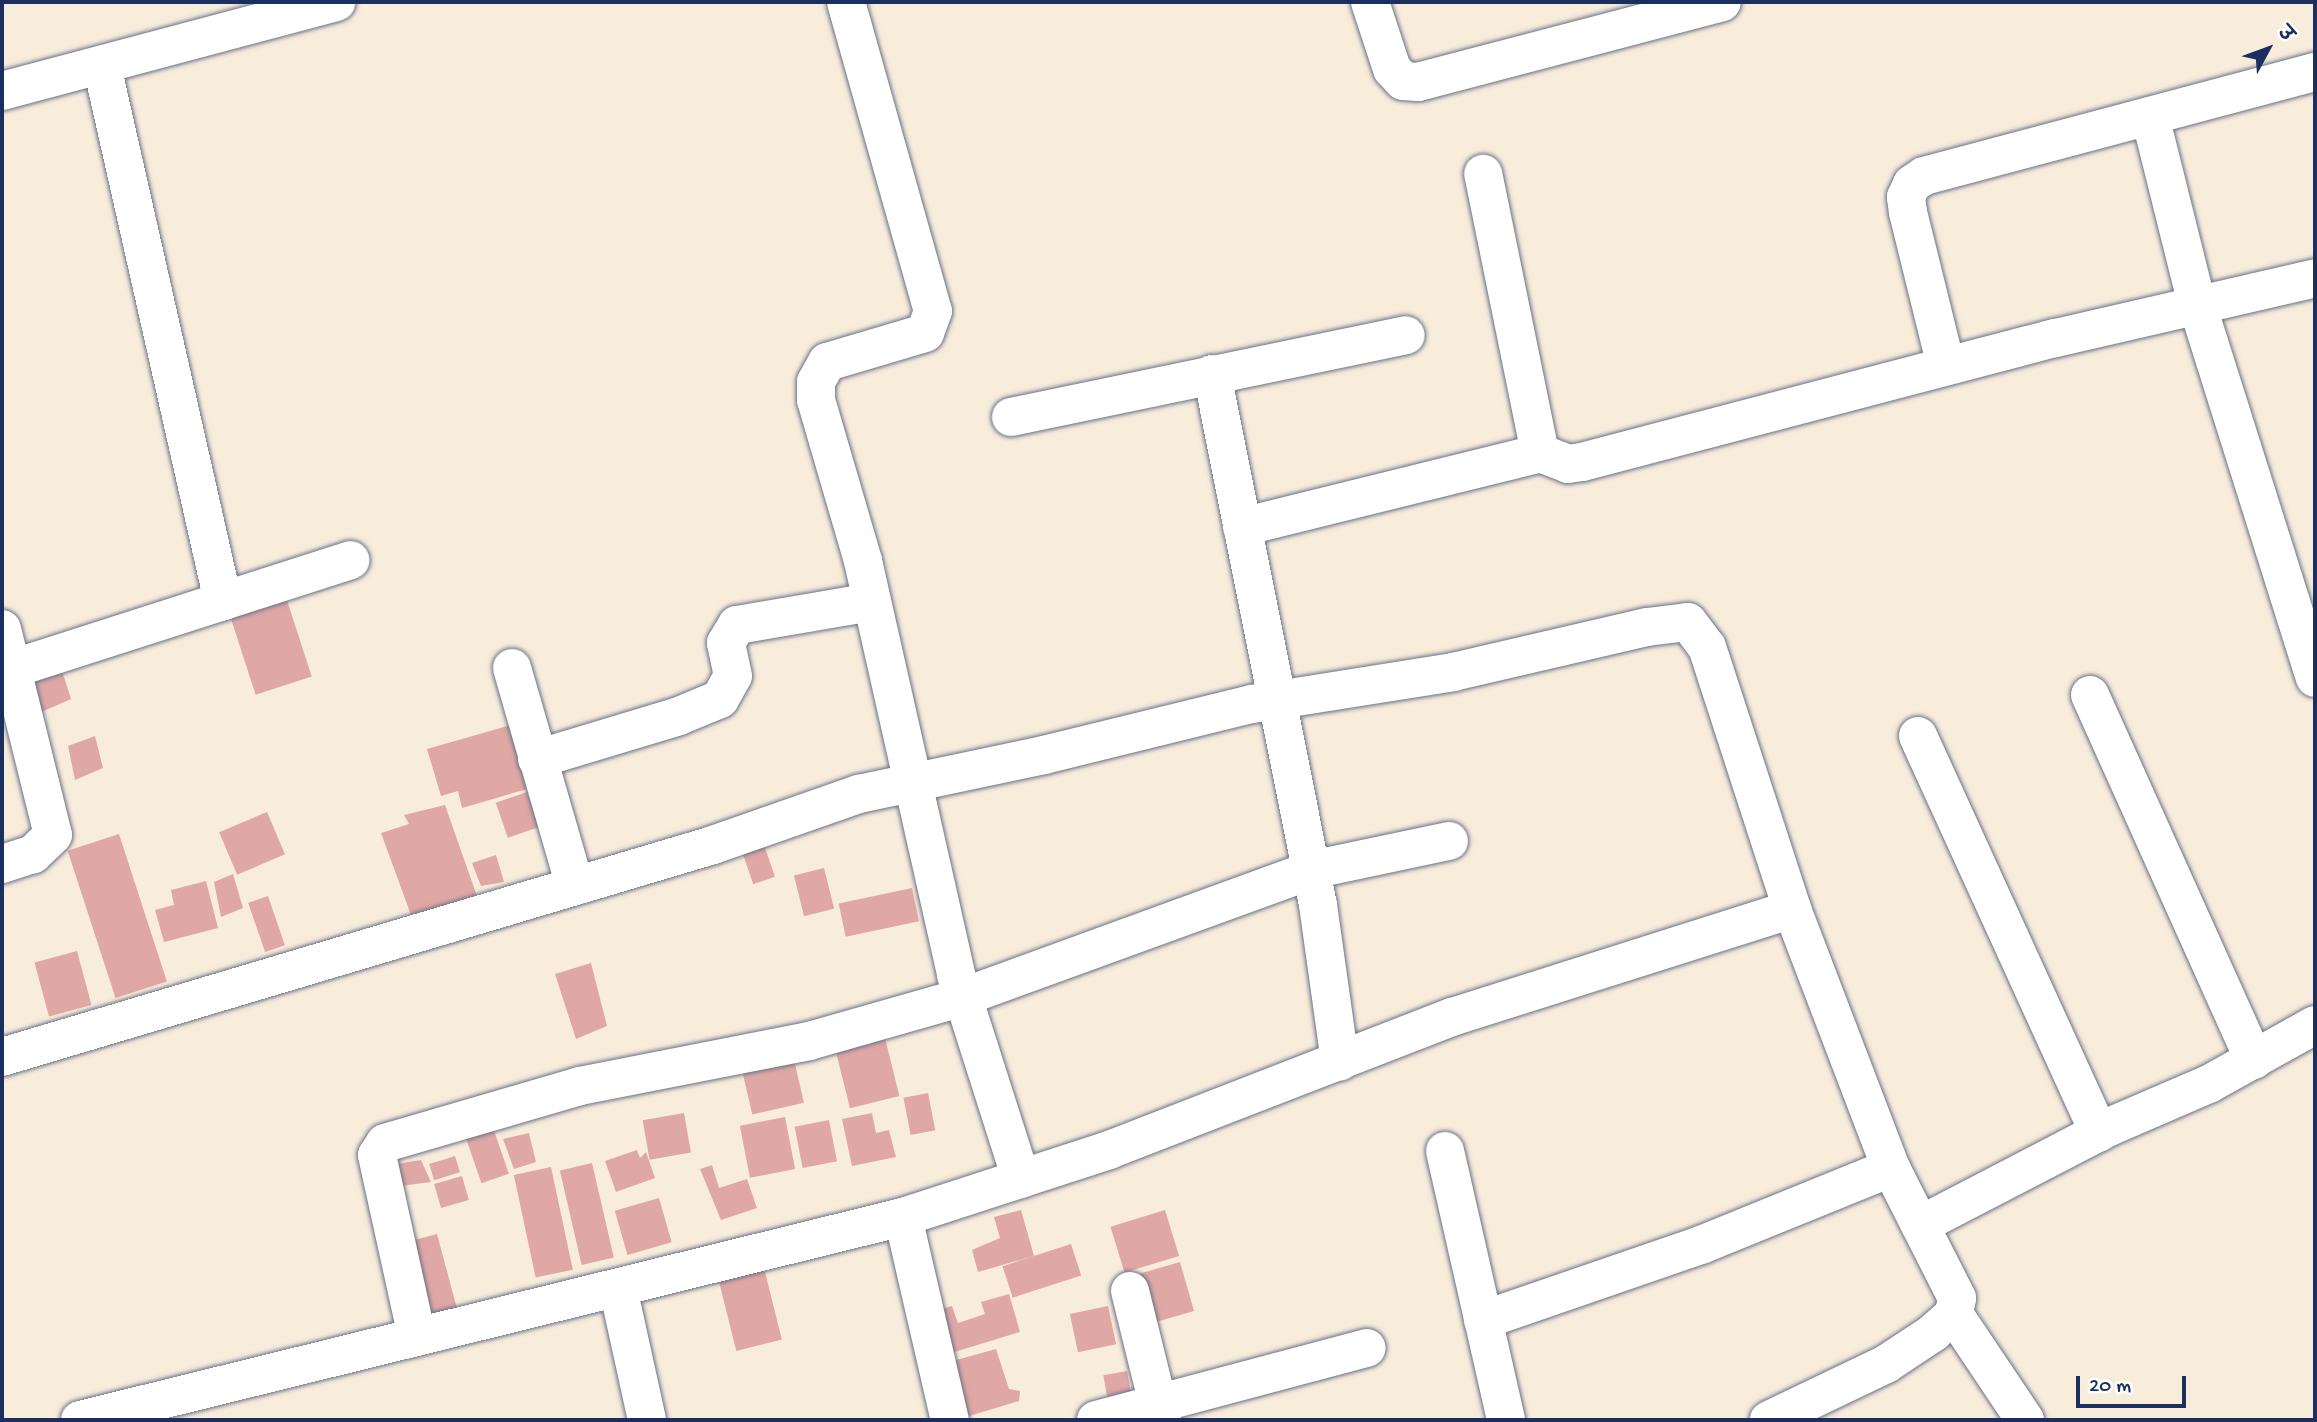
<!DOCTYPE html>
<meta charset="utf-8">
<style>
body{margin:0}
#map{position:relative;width:2317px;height:1422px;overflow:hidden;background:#f8ecdb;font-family:"Gochi Hand","Playpen Sans Deva",sans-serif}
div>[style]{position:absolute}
.building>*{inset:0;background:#e0a8a4;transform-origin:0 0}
.roads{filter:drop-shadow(0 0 2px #68718a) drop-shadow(0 0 2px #68718a)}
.street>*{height:38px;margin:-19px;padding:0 19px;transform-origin:19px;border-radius:19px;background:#fff}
span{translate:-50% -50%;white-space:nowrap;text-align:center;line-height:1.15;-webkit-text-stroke:6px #fff;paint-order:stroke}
.frame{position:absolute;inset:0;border:4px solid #1b2f5e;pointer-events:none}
.north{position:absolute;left:2233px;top:14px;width:70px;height:70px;-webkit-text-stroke:5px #fff;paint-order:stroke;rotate:49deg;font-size:19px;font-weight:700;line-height:28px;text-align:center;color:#1b2f5e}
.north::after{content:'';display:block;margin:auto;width:24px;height:32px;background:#1b2f5e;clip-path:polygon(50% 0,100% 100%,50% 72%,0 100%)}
.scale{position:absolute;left:2076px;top:1376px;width:110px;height:32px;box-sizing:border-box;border:4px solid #1b2f5e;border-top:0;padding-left:9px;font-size:21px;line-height:24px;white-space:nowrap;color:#1b2f5e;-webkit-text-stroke:5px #fff;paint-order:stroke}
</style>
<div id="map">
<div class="building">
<i style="left:283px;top:588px;width:93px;height:59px;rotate:72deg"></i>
<i style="clip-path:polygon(58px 658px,71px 699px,39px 713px,20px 672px)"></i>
<i style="clip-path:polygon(511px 725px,527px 789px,462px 808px,458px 791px,441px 796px,427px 749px)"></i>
<i style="clip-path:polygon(95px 736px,103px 768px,75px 780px,68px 746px)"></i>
<i style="left:527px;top:792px;width:37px;height:33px;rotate:71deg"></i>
<i style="clip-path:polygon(445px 805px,478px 899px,411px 915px,381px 833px,409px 824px,404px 815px)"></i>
<i style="left:267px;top:812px;width:46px;height:52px;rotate:67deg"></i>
<i style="left:119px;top:834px;width:155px;height:54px;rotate:72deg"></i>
<i style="left:761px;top:836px;width:43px;height:23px;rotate:71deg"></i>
<i style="clip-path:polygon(496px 855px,504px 882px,481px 886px,472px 863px)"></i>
<i style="left:824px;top:868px;width:42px;height:31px;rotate:76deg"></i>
<i style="clip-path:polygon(233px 874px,243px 908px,221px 917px,214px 882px)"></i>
<i style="clip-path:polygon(206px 881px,218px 928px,164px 942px,155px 910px,174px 905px,171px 890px)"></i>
<i style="left:912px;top:888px;width:34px;height:75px;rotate:78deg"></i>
<i style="left:268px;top:896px;width:52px;height:21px;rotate:71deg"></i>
<i style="left:77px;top:951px;width:56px;height:44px;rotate:75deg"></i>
<i style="clip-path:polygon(591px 963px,607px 1026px,576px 1039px,555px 974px)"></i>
<i style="left:883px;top:1030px;width:68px;height:51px;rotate:76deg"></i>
<i style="left:792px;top:1051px;width:53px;height:53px;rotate:77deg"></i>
<i style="left:928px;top:1093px;width:38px;height:25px;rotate:79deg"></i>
<i style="left:684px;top:1113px;width:40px;height:42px;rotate:80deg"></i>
<i style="clip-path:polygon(872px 1113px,876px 1133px,889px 1130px,896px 1157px,852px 1166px,842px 1119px)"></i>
<i style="left:785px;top:1117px;width:53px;height:46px;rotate:79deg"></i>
<i style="left:490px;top:1119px;width:58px;height:29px;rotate:71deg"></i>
<i style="left:829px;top:1120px;width:42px;height:35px;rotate:79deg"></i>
<i style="clip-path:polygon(529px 1133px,536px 1162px,514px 1169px,503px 1139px)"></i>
<i style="clip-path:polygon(637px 1150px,640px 1158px,646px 1152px,655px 1178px,616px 1192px,605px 1161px)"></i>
<i style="left:455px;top:1156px;width:17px;height:27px;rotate:73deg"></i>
<i style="clip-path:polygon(421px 1160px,431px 1182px,393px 1187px,390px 1165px)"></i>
<i style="left:592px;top:1163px;width:97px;height:33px;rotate:77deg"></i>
<i style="clip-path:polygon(712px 1165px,719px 1188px,747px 1179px,757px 1208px,721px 1220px,700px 1169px)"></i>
<i style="left:551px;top:1167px;width:105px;height:38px;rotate:78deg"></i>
<i style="left:462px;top:1176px;width:25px;height:29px;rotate:74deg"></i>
<i style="left:659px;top:1198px;width:46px;height:46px;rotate:74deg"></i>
<i style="clip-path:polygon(1021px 1210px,1034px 1256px,978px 1272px,972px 1250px,1000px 1238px,994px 1217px)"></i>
<i style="left:1165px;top:1210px;width:48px;height:57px;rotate:73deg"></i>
<i style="left:437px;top:1234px;width:78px;height:39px;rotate:75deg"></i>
<i style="left:1071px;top:1244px;width:33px;height:72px;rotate:72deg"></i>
<i style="left:762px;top:1260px;width:82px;height:47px;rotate:76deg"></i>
<i style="left:1180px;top:1262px;width:51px;height:48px;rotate:74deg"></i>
<i style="clip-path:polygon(1009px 1294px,1020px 1332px,948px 1354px,935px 1311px,952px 1306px,958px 1323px,985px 1314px,981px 1302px)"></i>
<i style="left:1108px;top:1306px;width:39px;height:39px;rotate:78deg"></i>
<i style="clip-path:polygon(996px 1349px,1009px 1389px,1020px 1391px,1019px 1401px,966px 1417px,949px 1362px)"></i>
<i style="left:1127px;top:1371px;width:22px;height:24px;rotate:80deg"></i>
</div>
<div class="roads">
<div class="street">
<i style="left:846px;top:2px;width:321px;rotate:74.3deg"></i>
<i style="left:933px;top:311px;width:23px;rotate:110deg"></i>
<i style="left:925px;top:333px;width:102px;rotate:163.5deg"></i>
<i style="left:827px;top:362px;width:23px;rotate:119deg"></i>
<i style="left:816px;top:382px;width:18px;rotate:90deg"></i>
<i style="left:816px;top:400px;width:168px;rotate:73.7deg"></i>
<i style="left:863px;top:561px;width:424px;rotate:77.3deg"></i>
<i style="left:956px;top:975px;width:214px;rotate:72.3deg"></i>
<i style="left:1370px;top:2px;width:71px;rotate:71.8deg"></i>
<i style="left:1392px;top:69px;width:16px;rotate:47deg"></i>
<i style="left:1403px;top:81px;width:15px;rotate:4deg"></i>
<i style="left:1418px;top:82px;width:314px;rotate:-14.7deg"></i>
<i style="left:102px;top:66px;width:549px;rotate:77.26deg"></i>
<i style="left:2px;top:91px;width:346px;rotate:-14.9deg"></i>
<i style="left:2150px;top:116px;width:194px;rotate:76deg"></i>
<i style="left:2197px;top:304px;width:392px;rotate:72.5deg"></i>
<i style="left:1946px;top:366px;width:159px;rotate:-103.9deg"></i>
<i style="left:1908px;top:212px;width:15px;rotate:-98deg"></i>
<i style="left:1906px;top:197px;width:14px;rotate:-65deg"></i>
<i style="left:1912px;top:184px;width:14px;rotate:-34deg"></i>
<i style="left:1924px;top:176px;width:405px;rotate:-14.9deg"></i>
<i style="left:1212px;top:374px;width:541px;rotate:78.71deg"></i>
<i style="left:1318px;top:905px;width:158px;rotate:82deg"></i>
<i style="left:1011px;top:417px;width:403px;rotate:-11.7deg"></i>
<i style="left:1540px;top:453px;width:30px;rotate:21deg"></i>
<i style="left:1568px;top:464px;width:14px;rotate:-8deg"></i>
<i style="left:1582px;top:462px;width:490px;rotate:-14.7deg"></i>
<i style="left:2056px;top:338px;width:266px;rotate:-13deg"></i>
<i style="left:1242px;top:527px;width:307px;rotate:-13.9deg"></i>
<i style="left:1540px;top:453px;width:285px;rotate:-101.5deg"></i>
<i style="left:2px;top:629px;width:212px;rotate:76.1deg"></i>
<i style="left:53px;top:835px;width:28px;rotate:136deg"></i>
<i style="left:33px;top:854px;width:33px;rotate:162deg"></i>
<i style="left:512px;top:668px;width:227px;rotate:73.9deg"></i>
<i style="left:2px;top:672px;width:366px;rotate:-17.8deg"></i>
<i style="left:2090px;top:695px;width:400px;rotate:65.8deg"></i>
<i style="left:1918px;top:736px;width:436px;rotate:65.5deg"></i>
<i style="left:537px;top:759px;width:148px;rotate:-16.8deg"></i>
<i style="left:679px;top:716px;width:44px;rotate:-22.5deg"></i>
<i style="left:720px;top:699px;width:26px;rotate:-61deg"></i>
<i style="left:733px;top:676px;width:34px;rotate:-102deg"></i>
<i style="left:726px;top:643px;width:21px;rotate:-59deg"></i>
<i style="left:737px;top:625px;width:137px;rotate:-9.7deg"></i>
<i style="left:2px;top:1057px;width:742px;rotate:-16.6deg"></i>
<i style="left:713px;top:845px;width:155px;rotate:-19.3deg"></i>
<i style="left:859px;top:794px;width:189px;rotate:-11.9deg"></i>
<i style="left:1044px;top:755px;width:214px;rotate:-13.8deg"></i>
<i style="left:1252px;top:704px;width:204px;rotate:-9deg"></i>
<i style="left:1453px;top:672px;width:199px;rotate:-13.1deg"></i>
<i style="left:1647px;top:627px;width:41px;rotate:-7deg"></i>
<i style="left:1688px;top:622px;width:31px;rotate:53deg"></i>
<i style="left:1707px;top:647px;width:275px;rotate:72deg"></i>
<i style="left:1792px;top:909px;width:277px;rotate:69.1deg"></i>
<i style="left:1891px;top:1168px;width:146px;rotate:63.1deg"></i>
<i style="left:1957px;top:1298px;width:16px;rotate:101deg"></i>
<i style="left:1954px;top:1314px;width:28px;rotate:138deg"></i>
<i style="left:1933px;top:1333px;width:56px;rotate:146.6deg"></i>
<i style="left:1886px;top:1364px;width:130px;rotate:154.4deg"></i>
<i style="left:1445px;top:1151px;width:276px;rotate:77.2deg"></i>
<i style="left:903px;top:1217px;width:208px;rotate:77deg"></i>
<i style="left:1920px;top:1225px;width:213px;rotate:-27.4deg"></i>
<i style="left:2109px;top:1127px;width:109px;rotate:-23.3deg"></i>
<i style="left:2209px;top:1084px;width:121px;rotate:-29.1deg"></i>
<i style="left:618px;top:1288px;width:135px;rotate:77.6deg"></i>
<i style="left:1130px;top:1291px;width:133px;rotate:76.1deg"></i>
<i style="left:1954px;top:1314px;width:128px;rotate:56.2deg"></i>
<i style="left:1483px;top:1320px;width:231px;rotate:-19deg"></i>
<i style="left:1701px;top:1245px;width:205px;rotate:-22.1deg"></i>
<i style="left:417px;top:1337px;width:186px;rotate:-102.4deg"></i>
<i style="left:377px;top:1155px;width:14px;rotate:-56deg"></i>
<i style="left:385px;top:1143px;width:203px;rotate:-16.3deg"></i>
<i style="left:580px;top:1086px;width:233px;rotate:-11.1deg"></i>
<i style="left:809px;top:1041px;width:160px;rotate:-15.9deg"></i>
<i style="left:963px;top:997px;width:370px;rotate:-20deg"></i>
<i style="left:1311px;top:870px;width:141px;rotate:-11.9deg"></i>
<i style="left:80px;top:1420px;width:848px;rotate:-13.86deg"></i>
<i style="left:903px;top:1217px;width:217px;rotate:-18deg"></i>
<i style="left:1109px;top:1150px;width:368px;rotate:-21.2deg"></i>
<i style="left:1452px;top:1017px;width:357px;rotate:-17.6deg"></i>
<i style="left:1096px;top:1420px;width:280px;rotate:-14.9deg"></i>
</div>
</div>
<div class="frame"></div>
<div class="north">उ</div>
<div class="scale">20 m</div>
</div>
